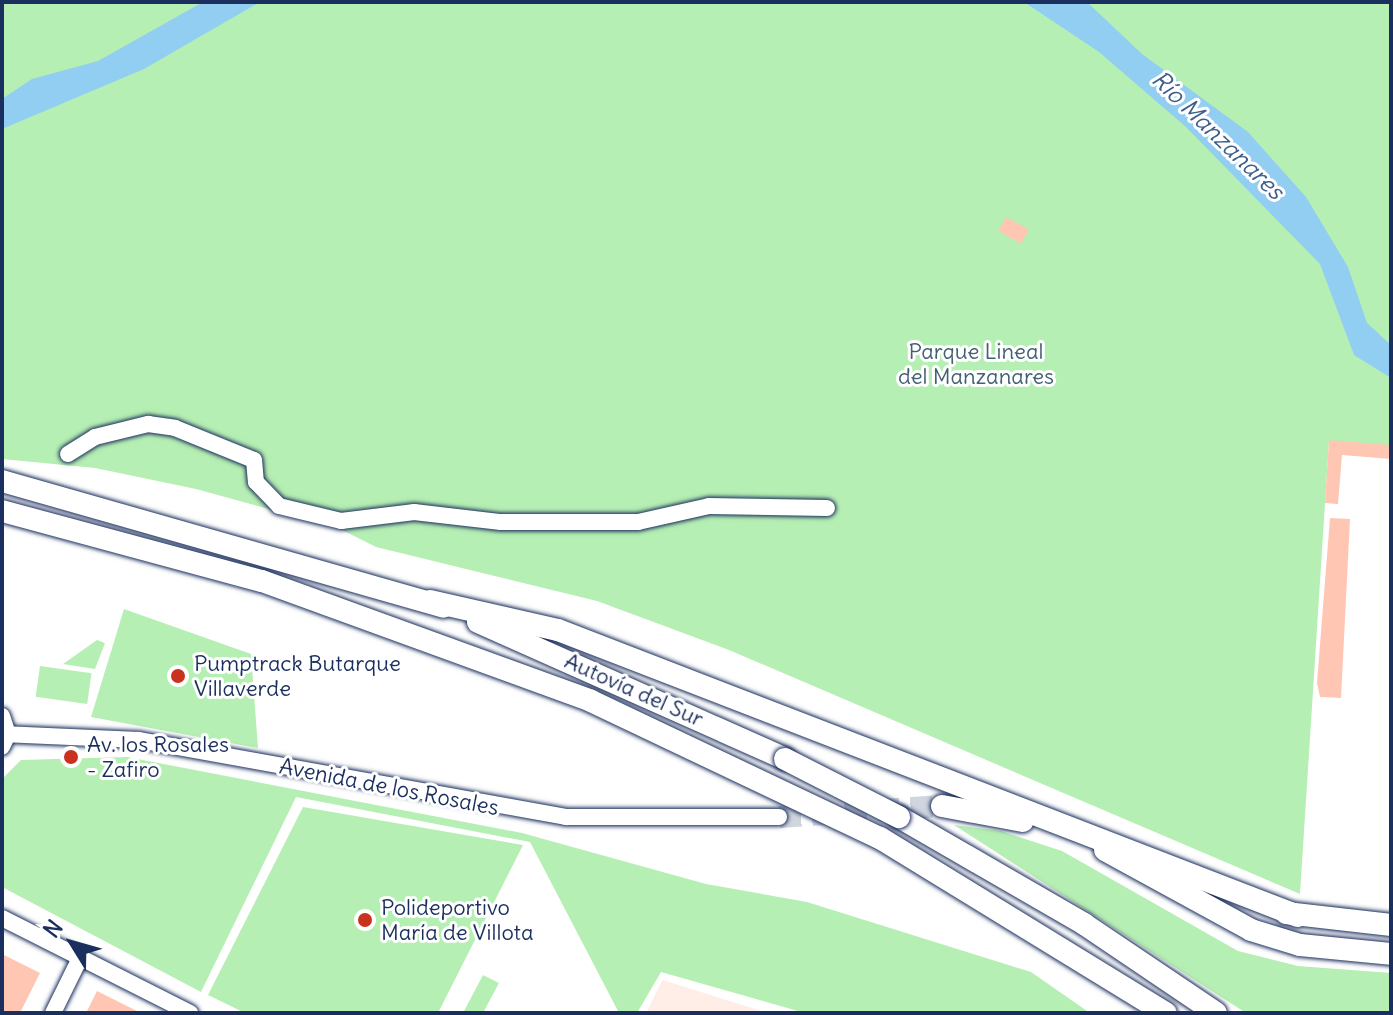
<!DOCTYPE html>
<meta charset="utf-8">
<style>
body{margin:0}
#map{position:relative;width:1393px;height:1015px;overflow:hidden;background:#fff;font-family:Delius,sans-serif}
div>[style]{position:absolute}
.built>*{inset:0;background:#ffeee8}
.green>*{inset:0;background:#b6efb3;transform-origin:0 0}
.water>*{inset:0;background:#91cef1}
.building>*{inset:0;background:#ffc6b3;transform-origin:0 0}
.highway-tunnel>*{height:22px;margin-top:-11px;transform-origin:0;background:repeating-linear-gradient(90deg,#d1d5df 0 22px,transparent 0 33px)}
.roads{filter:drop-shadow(0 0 2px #1b2f5e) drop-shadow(0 0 2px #1b2f5e)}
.minor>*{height:16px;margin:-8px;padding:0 8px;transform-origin:8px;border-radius:8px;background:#fff}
.highway>*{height:22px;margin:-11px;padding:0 11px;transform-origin:11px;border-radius:11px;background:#fff}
.bridges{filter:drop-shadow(0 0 2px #1b2f5e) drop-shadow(0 0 2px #1b2f5e)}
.highway-bridge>*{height:22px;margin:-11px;padding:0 11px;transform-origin:11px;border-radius:11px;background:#fff}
.dots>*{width:22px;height:22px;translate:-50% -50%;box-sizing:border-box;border:4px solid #fff;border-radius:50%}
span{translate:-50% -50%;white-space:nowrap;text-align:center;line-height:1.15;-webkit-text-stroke:6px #fff;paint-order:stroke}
.park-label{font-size:22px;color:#425f73}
.poi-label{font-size:22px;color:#1b2f5e}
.left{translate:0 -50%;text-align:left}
.street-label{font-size:22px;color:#1b2f5e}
.water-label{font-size:24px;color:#3e5f8a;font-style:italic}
.frame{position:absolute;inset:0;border:4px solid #1b2f5e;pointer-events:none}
.north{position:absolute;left:32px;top:903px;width:80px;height:80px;-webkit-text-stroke:6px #fff;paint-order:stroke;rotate:307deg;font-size:22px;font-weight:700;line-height:32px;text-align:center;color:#1b2f5e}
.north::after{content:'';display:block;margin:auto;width:28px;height:36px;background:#1b2f5e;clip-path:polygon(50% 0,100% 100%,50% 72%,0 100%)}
</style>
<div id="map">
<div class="built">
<i style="clip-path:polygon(663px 979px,663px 980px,768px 1013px,646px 1013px)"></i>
</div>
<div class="green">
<i style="clip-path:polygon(2px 2px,1391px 2px,1391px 446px,1329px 441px,1300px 894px,729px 650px,597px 601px,376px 547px,338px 528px,196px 489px,95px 468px,2px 459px)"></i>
<i style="clip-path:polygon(124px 609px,251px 654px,258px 748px,91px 717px)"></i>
<i style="clip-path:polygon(97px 640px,105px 643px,95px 669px,63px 664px)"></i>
<i style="left:40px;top:666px;width:52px;height:31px;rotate:8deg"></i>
<i style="clip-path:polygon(127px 757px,522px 833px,706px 884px,807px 902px,1031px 972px,1090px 1013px,805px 1013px,661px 972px,637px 1013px,619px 1013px,530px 842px,296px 797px,201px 992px,2px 887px,2px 779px,21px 760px)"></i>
<i style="clip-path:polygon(303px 807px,523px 845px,438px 1013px,245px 1013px,208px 995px)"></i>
<i style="clip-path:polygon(954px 825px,1001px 831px,1062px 851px,1238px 951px,1298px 966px,1391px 973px,1391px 1013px,1246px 1013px)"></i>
<i style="clip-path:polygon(483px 975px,499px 983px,483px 1013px,463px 1013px)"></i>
</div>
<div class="water">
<i style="clip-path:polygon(203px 2px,260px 2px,144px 69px,2px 129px,2px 99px,32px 79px,98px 61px)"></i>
<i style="clip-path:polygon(1024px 2px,1087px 2px,1142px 54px,1248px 132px,1306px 197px,1348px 267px,1367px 323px,1391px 345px,1391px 378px,1354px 355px,1320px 264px,1186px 127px,1099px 52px)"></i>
</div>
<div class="building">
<i style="left:1006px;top:217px;width:26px;height:16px;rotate:29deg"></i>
<i style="clip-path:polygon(1329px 440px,1391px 445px,1391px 459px,1342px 455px,1338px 504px,1325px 503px)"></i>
<i style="clip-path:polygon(1330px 518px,1350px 519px,1341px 698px,1320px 697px,1317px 683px)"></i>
<i style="clip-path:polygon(2px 954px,40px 973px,20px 1013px,2px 1013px)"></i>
<i style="clip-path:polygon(97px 991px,141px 1013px,86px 1013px)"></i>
</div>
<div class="highway-tunnel">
<i style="left:779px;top:817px;width:163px;rotate:-3.9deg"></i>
</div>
<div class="roads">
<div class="minor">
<i style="left:68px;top:454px;width:32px;rotate:-32deg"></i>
<i style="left:95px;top:437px;width:55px;rotate:-13.8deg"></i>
<i style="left:148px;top:424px;width:27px;rotate:8deg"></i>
<i style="left:175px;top:428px;width:85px;rotate:22.1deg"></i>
<i style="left:254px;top:460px;width:22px;rotate:85deg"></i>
<i style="left:256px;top:482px;width:33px;rotate:46deg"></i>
<i style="left:279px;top:506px;width:64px;rotate:13.6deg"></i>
<i style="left:341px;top:521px;width:74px;rotate:-7deg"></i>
<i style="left:414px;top:512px;width:88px;rotate:6.6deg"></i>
<i style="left:501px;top:522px;width:137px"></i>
<i style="left:638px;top:522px;width:73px;rotate:-12.7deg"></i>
<i style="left:709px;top:506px;width:118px;rotate:1deg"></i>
<i style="left:2px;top:716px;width:19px;rotate:72deg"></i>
<i style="left:8px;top:734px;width:14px;rotate:115deg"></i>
<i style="left:2px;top:734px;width:137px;rotate:2.5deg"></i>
<i style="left:139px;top:740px;width:434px;rotate:10.2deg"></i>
<i style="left:566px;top:817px;width:213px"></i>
<i style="left:2px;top:918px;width:211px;rotate:26.8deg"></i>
<i style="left:53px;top:1013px;width:64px;rotate:-63.8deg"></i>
</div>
<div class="highway">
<i style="left:2px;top:481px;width:459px;rotate:15.9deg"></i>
<i style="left:2px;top:511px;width:269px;rotate:15.1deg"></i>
<i style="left:262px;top:581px;width:350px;rotate:20deg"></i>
<i style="left:591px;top:701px;width:320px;rotate:25.4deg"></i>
<i style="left:880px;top:838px;width:335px;rotate:31.5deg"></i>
<i style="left:430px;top:601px;width:131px;rotate:12.8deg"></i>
<i style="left:558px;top:630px;width:793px;rotate:21.13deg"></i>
<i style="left:478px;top:622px;width:336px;rotate:24deg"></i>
<i style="left:942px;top:806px;width:82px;rotate:10.5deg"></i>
<i style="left:899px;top:817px;width:214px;rotate:30deg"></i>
<i style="left:1084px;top:924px;width:159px;rotate:34deg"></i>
<i style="left:1105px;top:850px;width:166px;rotate:28.7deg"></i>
<i style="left:1251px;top:930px;width:51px;rotate:17deg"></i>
<i style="left:1300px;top:945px;width:91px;rotate:5.6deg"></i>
<i style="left:1286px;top:913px;width:106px;rotate:6.5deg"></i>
</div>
</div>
<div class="bridges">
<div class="highway-bridge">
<i style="left:785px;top:759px;width:128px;rotate:27deg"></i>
</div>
</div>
<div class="dots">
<i style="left:178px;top:676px;background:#c8321e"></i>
<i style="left:71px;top:757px;background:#c8321e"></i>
<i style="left:365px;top:920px;background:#c8321e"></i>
</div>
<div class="park-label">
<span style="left:976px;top:364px">Parque Lineal<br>del Manzanares</span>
</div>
<div class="poi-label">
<span class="left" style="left:194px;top:676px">Pumptrack Butarque<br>Villaverde</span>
<span class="left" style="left:87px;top:757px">Av. los Rosales<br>- Zafiro</span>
<span class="left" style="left:381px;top:920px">Polideportivo<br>María de Villota</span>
</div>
<div class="street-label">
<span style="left:634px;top:690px;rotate:24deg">Autovía del Sur</span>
<span style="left:389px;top:787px;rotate:11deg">Avenida de los Rosales</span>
</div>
<div class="water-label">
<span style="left:1218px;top:135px;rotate:44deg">Río Manzanares</span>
</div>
<div class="frame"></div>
<div class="north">N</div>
</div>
